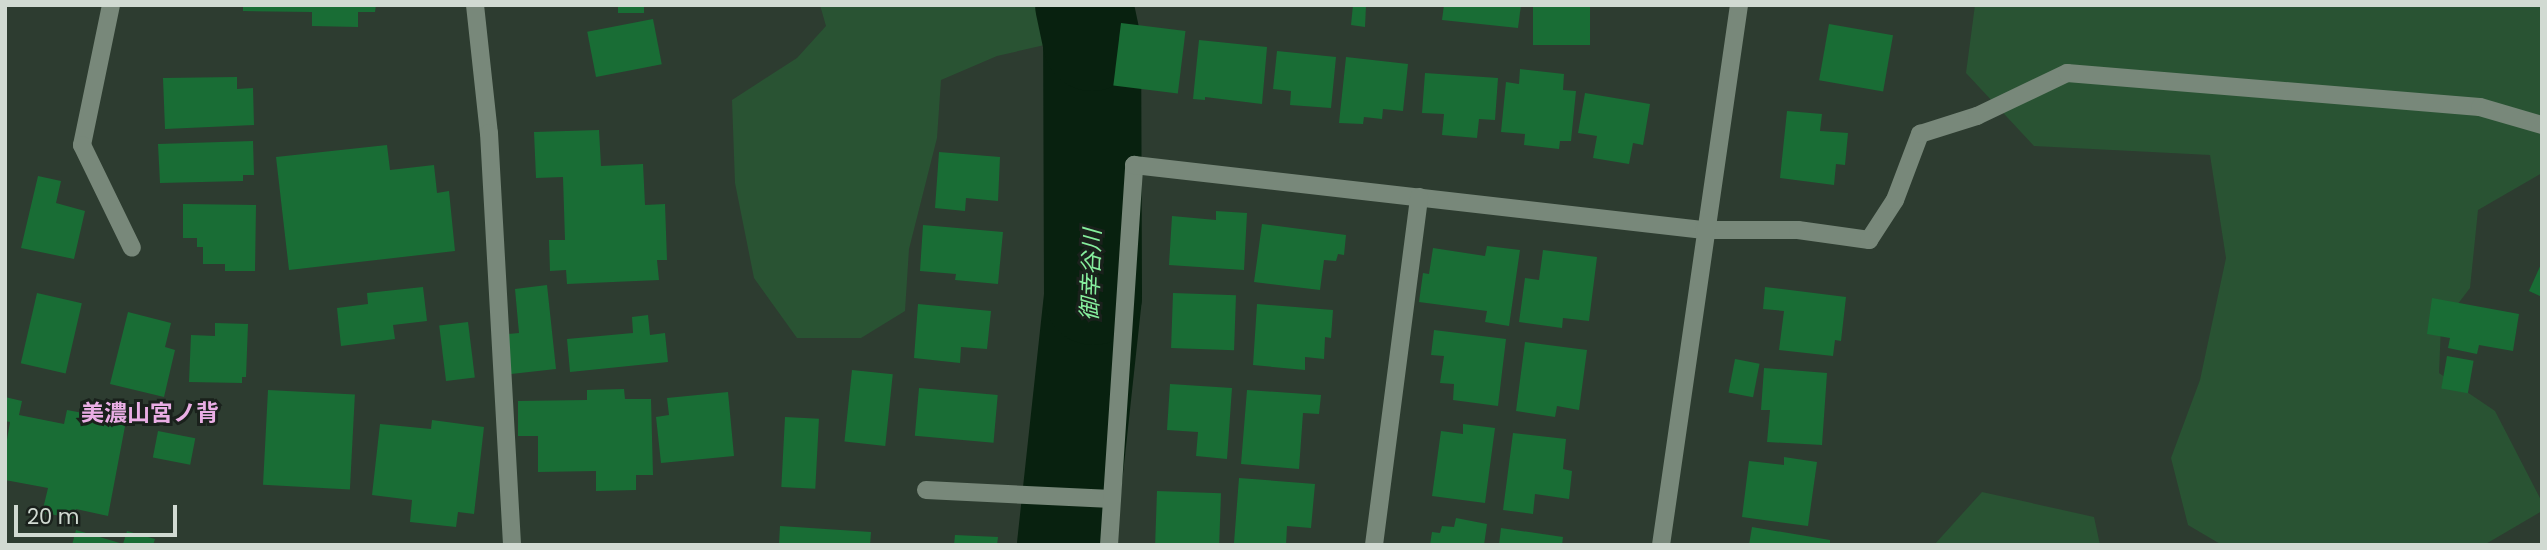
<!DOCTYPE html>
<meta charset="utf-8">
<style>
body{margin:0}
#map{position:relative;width:2547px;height:550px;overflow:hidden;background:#2d3c30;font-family:Poppins,"Noto Sans JP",sans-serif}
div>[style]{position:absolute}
.green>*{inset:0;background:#295333}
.river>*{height:98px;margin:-49px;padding:0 49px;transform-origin:49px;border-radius:49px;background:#08210f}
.building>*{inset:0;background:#196d35;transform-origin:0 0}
.minor>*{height:18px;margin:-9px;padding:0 9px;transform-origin:9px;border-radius:9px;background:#78887a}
span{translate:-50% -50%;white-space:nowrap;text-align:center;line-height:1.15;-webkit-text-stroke:6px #1a211c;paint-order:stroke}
.water-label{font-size:23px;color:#86ee9d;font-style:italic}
.neighbourhood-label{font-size:23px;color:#eaaee5;font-weight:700}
.frame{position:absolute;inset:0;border:7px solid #d1dad2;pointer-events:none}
.scale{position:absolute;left:14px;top:505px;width:163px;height:32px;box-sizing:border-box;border:4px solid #d1dad2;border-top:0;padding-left:9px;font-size:21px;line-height:24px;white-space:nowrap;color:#d1dad2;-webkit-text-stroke:5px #1a211c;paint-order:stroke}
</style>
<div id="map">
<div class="green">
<i style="clip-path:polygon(820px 5px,1054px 5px,1049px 44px,997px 56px,941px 80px,937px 138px,909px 249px,905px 311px,861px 338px,797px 338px,754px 278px,735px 183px,732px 100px,797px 58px,826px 26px)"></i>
<i style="clip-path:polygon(1975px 5px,2542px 5px,2542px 173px,2478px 210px,2470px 288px,2441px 326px,2439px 373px,2495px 411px,2542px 502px,2542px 511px,2484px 545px,2222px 545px,2188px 525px,2171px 458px,2200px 380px,2226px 258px,2210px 155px,2034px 146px,1966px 73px)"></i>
<i style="clip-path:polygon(1982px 492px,2094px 517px,2100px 545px,1934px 545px)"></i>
</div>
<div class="river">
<i style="left:1066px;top:545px;width:250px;rotate:-83.8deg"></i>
<i style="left:1093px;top:296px;width:254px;rotate:-90.2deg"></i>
<i style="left:1092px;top:42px;width:38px;rotate:-102deg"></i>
</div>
<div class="building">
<i style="clip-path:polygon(243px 5px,376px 5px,375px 12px,358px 12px,358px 27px,312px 26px,312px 12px,243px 11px)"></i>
<i style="left:618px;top:5px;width:26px;height:8px"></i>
<i style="clip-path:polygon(1353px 5px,1366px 5px,1365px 27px,1351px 25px)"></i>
<i style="clip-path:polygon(1444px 5px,1521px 5px,1518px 28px,1442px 20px)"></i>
<i style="left:1533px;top:5px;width:57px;height:40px"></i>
<i style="left:653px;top:19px;width:46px;height:67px;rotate:79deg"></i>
<i style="left:1121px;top:23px;width:65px;height:63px;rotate:7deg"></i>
<i style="left:1829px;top:24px;width:65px;height:57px;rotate:10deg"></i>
<i style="clip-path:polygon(1199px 40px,1267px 47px,1262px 104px,1205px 97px,1205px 100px,1193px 99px)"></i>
<i style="clip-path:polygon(1277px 51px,1336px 57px,1331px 108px,1290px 105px,1291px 91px,1273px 89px)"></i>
<i style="clip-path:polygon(1346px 57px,1408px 64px,1403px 111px,1383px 109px,1382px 119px,1364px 117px,1363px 124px,1339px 123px)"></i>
<i style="clip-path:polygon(1520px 69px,1564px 74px,1563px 90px,1576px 91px,1571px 141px,1560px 141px,1559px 149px,1524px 145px,1525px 134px,1501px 132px,1506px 82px,1519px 84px)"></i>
<i style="clip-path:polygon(1425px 73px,1498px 78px,1495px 120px,1479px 119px,1477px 138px,1442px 135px,1444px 114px,1422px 113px)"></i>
<i style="clip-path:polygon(237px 77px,237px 89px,253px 88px,254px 125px,165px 129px,163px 78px)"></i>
<i style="clip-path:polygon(1585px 93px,1650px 104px,1643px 145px,1633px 143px,1629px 164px,1593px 158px,1597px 136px,1578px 133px)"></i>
<i style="clip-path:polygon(1787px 111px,1822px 114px,1820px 131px,1848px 133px,1845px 165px,1836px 164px,1834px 185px,1780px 178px)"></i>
<i style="clip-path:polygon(599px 130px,601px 166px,643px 164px,645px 205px,665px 204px,667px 260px,657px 260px,659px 280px,567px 284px,566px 270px,550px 271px,549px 240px,565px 240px,563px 177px,536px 178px,534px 132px)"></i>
<i style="clip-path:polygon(253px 141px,254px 175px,243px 175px,243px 181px,160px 183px,158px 144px)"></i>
<i style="clip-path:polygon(387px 145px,390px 170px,434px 165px,437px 193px,449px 191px,455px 251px,289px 270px,276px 157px)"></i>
<i style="clip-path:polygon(939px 152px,1000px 157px,998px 201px,966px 198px,965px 211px,935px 208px)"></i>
<i style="clip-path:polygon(38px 176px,61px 181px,56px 203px,85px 211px,74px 259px,21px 248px)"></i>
<i style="clip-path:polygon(183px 204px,256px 205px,255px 271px,225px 271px,225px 264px,203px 264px,203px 247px,197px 247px,197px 238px,183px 238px)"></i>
<i style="clip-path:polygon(1216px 211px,1247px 213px,1244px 270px,1169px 265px,1172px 216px,1216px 220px)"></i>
<i style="clip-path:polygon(1262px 224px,1346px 235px,1344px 255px,1338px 254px,1336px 261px,1324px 260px,1320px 290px,1254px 282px)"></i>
<i style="clip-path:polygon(923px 225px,1003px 232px,998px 284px,955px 280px,956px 274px,920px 271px)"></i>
<i style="clip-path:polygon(1487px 246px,1520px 250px,1509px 326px,1485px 322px,1487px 311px,1419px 302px,1423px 273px,1429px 274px,1433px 248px,1485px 256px)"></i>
<i style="clip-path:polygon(1543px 250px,1597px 257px,1589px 321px,1563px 318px,1562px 328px,1519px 322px,1525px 278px,1539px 280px)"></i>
<i style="clip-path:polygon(2542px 262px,2542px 297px,2529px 291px)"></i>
<i style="clip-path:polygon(547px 285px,556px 369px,511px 374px,507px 334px,519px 333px,515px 289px)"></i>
<i style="clip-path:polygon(423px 287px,427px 321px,393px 325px,395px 339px,341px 346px,337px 308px,368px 304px,367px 293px)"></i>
<i style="clip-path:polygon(1765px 287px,1846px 297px,1841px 341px,1835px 340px,1833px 356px,1779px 350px,1784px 311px,1763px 309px)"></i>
<i style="left:37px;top:293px;width:46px;height:72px;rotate:13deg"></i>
<i style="left:1173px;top:293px;width:63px;height:55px;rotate:2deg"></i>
<i style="clip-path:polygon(2432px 298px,2519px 314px,2513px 351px,2479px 345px,2477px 354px,2448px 348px,2450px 338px,2427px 334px)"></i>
<i style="clip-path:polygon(918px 304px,991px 311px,987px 349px,961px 347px,960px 363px,914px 358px)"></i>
<i style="clip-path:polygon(1257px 304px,1333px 310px,1331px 338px,1325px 337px,1324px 359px,1305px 357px,1305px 370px,1253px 365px)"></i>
<i style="clip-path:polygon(128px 312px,171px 323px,165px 347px,175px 350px,164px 397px,110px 384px)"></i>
<i style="clip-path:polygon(648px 315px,650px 335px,665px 333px,668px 362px,570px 372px,567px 339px,633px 333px,632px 317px)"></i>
<i style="left:468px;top:322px;width:56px;height:29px;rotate:83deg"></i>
<i style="clip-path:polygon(215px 323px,248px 324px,246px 377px,242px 377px,242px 383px,189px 382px,191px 335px,215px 336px)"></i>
<i style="clip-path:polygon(1434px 330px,1506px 339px,1498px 406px,1453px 400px,1454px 384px,1440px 383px,1444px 356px,1431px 355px)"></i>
<i style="clip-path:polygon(1525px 342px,1587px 350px,1579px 410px,1557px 406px,1555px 417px,1516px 411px)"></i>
<i style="left:2447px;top:356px;width:27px;height:33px;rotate:10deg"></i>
<i style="left:1735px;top:359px;width:25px;height:34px;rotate:11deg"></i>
<i style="clip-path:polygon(1764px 368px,1827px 373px,1822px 445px,1767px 442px,1770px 410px,1761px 410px)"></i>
<i style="left:852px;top:370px;width:41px;height:72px;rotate:6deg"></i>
<i style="clip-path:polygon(1170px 384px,1232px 388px,1227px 459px,1196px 456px,1198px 432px,1167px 430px)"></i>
<i style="left:919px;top:388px;width:79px;height:48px;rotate:5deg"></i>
<i style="clip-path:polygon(624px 389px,625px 399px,651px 399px,653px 475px,636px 475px,636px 490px,596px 491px,596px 471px,538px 472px,538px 436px,518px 436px,518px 401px,587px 400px,587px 390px)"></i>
<i style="left:268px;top:390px;width:87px;height:95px;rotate:3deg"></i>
<i style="clip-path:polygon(1247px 390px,1321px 395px,1319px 414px,1303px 413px,1299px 469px,1241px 464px)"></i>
<i style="clip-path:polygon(728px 392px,734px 456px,661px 463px,656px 417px,669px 415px,667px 398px)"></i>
<i style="clip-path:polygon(5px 397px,22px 401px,19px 415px,64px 424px,67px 410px,126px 421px,108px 516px,76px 509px,74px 518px,42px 513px,48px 488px,5px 480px,5px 451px,10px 422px,5px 421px)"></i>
<i style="left:785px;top:417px;width:34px;height:70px;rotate:3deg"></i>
<i style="clip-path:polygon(432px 420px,484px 427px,474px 514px,458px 512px,456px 527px,410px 522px,412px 500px,372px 495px,380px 424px,431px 429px)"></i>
<i style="clip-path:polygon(1463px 424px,1495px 428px,1485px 503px,1432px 496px,1441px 431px,1463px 434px)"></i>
<i style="left:158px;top:431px;width:38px;height:27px;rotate:11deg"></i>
<i style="clip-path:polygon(1513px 433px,1566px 439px,1563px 469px,1572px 471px,1569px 499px,1535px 494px,1533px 514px,1503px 510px)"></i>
<i style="clip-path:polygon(1784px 457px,1817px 462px,1808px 526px,1742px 517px,1749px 461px,1784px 465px)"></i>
<i style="clip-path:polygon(1239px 478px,1315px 484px,1311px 528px,1287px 526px,1286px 545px,1234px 543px)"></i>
<i style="left:1157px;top:491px;width:64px;height:53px;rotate:2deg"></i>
<i style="clip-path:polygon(1456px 518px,1487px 524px,1484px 545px,1430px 545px,1432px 532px,1440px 533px,1442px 526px,1454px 527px)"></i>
<i style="clip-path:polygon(780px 526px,871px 532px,870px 545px,779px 545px)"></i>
<i style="clip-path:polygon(1752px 527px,1830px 540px,1830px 545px,1749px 545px)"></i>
<i style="clip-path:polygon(1501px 528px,1563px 537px,1562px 545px,1499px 545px)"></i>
<i style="clip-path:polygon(76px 530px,123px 544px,127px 531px,155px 539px,153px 545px,72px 545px)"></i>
<i style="clip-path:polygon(955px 535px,998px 537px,997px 545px,954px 545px)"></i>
</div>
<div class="minor">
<i style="left:111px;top:5px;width:143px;rotate:101.7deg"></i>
<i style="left:82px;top:145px;width:114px;rotate:64.1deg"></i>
<i style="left:475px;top:5px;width:129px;rotate:83.8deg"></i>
<i style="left:489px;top:133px;width:413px;rotate:86.8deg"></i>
<i style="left:926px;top:490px;width:186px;rotate:2.8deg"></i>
<i style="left:1109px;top:545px;width:381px;rotate:-86.2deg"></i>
<i style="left:1134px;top:165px;width:574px;rotate:6.51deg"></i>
<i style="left:1704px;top:230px;width:94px"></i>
<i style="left:1798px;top:230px;width:72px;rotate:8deg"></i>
<i style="left:1869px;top:240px;width:48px;rotate:-57deg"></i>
<i style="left:1895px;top:200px;width:71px;rotate:-69.3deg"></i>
<i style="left:1920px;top:134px;width:60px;rotate:-17.5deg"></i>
<i style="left:1977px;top:116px;width:100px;rotate:-25.5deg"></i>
<i style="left:2067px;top:73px;width:414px;rotate:4.7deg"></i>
<i style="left:2480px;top:107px;width:65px;rotate:16.2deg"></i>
<i style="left:1374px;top:545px;width:351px;rotate:-82.6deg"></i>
<i style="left:1661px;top:545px;width:546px;rotate:-81.78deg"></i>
</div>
<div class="water-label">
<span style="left:1091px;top:275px;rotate:-88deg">御幸谷川</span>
</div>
<div class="neighbourhood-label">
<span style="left:150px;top:413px">美濃山宮ノ背</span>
</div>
<div class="frame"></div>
<div class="scale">20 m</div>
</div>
